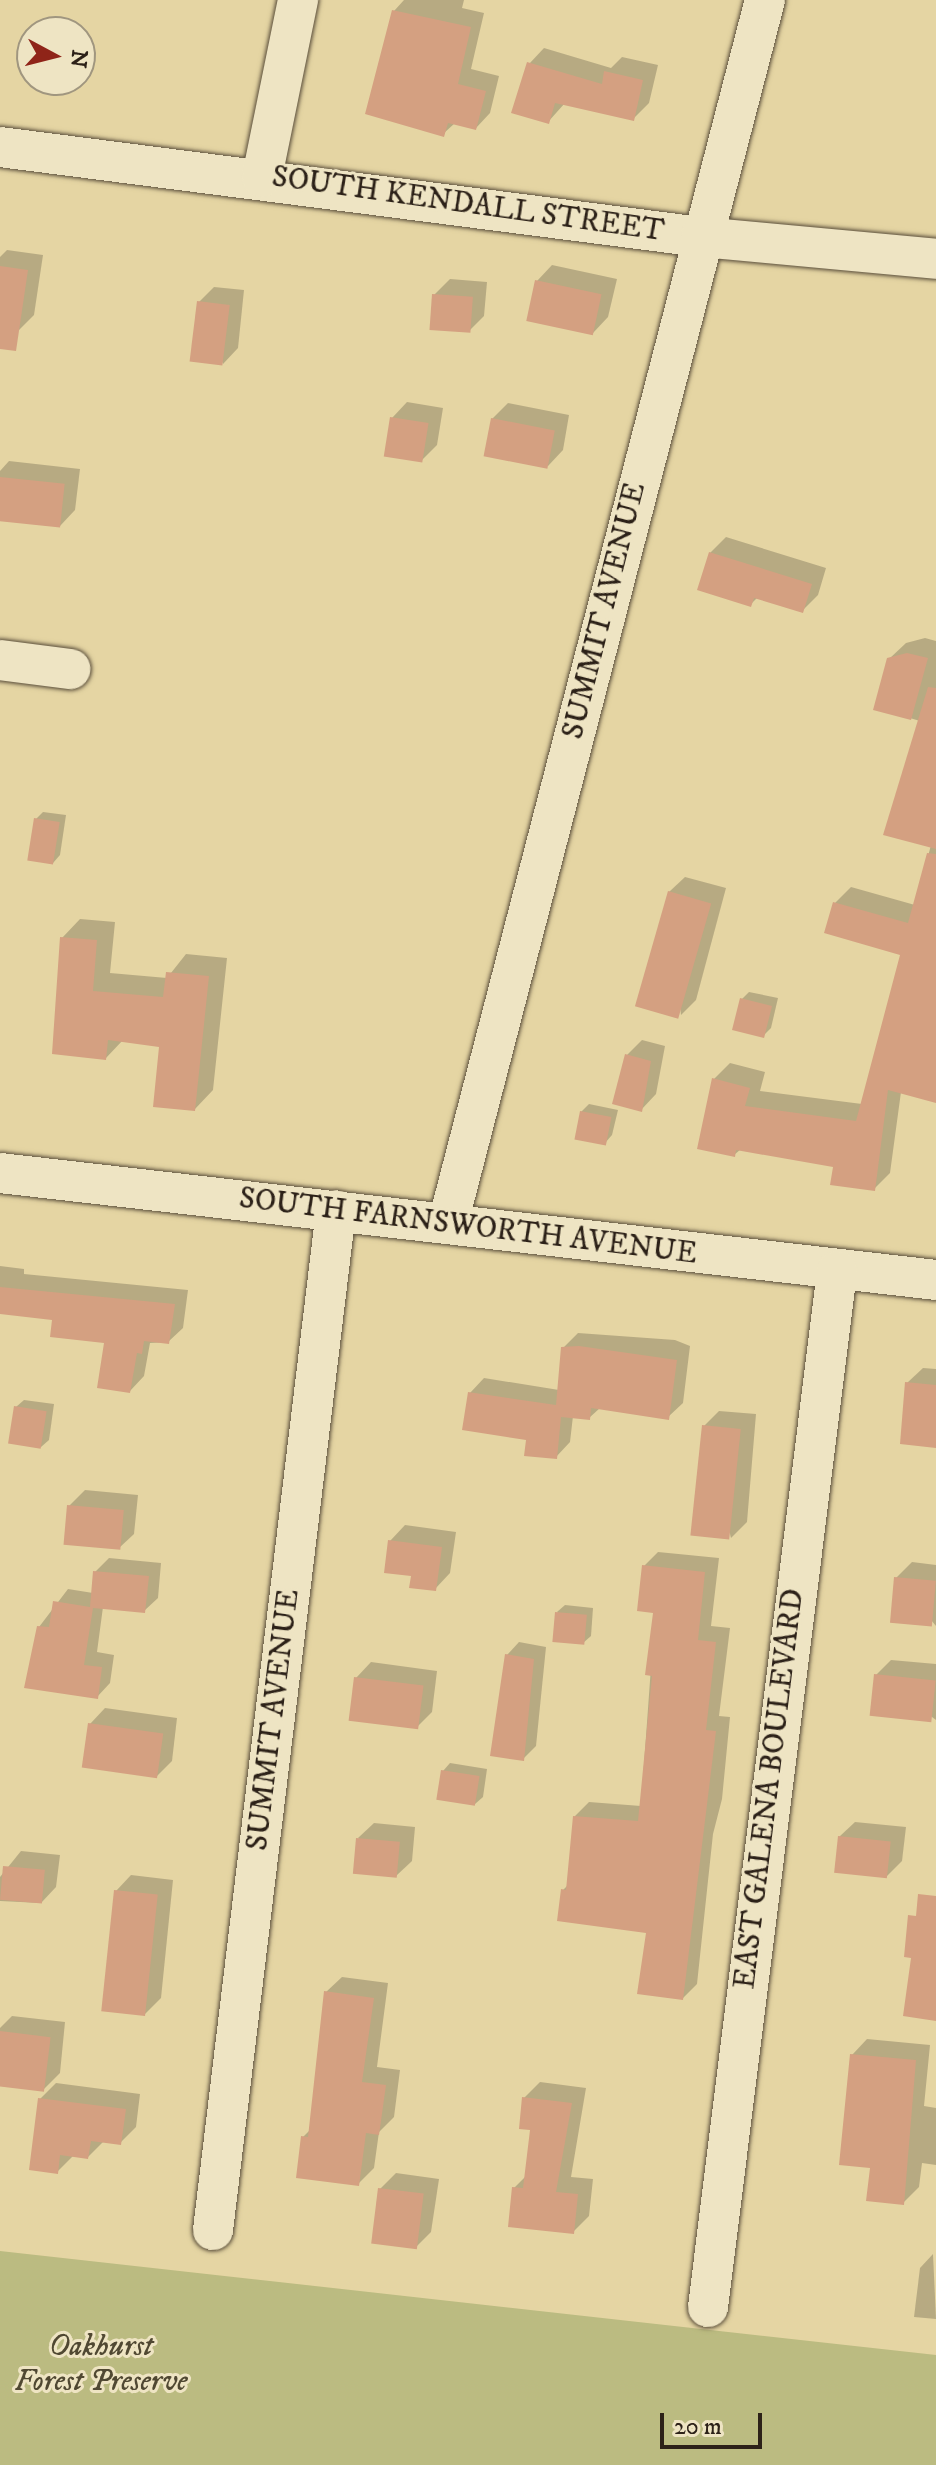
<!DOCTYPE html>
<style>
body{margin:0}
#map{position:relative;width:936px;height:2465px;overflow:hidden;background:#e5d5a3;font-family:"IM FELL DW Pica",serif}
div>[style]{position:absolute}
.green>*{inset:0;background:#bbbb81}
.shadow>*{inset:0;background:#0003}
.building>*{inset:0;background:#d4a081;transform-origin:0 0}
.roads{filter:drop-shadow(0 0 2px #5a4e3b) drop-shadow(0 0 2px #5a4e3b)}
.minor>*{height:40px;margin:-20px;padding:0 20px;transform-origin:20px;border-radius:20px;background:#eee4c3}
span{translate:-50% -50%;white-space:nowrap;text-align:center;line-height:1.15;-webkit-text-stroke:6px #eee4c3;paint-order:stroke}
.street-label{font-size:30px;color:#2c2118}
.park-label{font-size:30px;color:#504832;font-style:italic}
.north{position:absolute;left:16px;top:16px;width:80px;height:80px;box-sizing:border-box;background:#eee4c3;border:2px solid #a0967f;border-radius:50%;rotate:97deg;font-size:22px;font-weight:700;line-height:32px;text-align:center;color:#2c2118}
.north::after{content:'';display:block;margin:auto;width:28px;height:36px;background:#8f2418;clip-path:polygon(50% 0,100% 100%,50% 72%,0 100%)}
.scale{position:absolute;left:660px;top:2413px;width:102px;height:36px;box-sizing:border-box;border:4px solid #2c2118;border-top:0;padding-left:10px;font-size:24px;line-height:28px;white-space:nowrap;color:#2c2118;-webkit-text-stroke:6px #eee4c3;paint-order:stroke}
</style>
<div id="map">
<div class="green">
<i style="clip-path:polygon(0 2251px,936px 2355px,936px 2465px,0 2465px)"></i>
</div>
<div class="shadow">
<i style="clip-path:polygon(404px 0,464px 0,462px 8px,484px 13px,471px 69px,499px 76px,490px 113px,476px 128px,455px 123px,443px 134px,394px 11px)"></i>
<i style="clip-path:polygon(544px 48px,611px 68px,622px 57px,658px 65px,649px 103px,634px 118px,565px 103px,548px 122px,529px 64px)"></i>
<i style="clip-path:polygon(7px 250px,43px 255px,34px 315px,18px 331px,0 328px,0 257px)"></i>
<i style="clip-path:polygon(552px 265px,617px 279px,608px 317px,593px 333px,537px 281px)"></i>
<i style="clip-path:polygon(450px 279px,487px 282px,484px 316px,469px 331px,434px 295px)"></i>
<i style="clip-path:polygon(214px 287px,244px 290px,238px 348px,223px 364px,199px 302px)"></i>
<i style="clip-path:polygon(407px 402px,443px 408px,437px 445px,422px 460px,392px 418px)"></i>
<i style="clip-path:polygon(508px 403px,569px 415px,563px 450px,548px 466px,492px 419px)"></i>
<i style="clip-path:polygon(9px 461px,80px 469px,75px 510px,60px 526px,0 519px,0 471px)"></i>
<i style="clip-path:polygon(726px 537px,826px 568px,818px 595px,802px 611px,758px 597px,750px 605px,710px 553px)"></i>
<i style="clip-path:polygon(925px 638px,936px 641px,936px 1101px,901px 1092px,890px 1173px,874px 1189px,835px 1165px,741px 1149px,734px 1155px,714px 1079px,730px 1063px,765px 1072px,760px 1091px,862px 1104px,902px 954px,835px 903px,851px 887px,915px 905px,931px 845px,920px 721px,876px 708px,889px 659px,906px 643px)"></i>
<i style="clip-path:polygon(43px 812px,66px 815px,60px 855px,53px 863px,36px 819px)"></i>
<i style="clip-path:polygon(685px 877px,726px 888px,696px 1000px,681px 1015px,669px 892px)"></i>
<i style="clip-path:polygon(80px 919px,115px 922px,110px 973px,167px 978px,186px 954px,227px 958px,213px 1090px,195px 1109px,162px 1045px,123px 1040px,106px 1058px,62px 938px)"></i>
<i style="clip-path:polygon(749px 992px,778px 998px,771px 1028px,764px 1035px,742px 999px)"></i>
<i style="clip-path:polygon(642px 1040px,665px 1046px,656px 1094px,641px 1110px,627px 1055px)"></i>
<i style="clip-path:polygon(589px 1104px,618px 1110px,612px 1135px,605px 1143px,581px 1112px)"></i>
<i style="clip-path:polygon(0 1266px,24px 1269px,24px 1274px,188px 1290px,183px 1328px,168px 1342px,150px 1343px,144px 1376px,130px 1391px,106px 1341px,54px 1318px,0 1312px)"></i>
<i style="clip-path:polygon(578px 1333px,675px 1340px,690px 1346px,683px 1403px,668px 1417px,600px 1408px,589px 1418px,573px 1416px,570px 1442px,556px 1457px,470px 1393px,484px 1378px,559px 1390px,563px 1348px)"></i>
<i style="clip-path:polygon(923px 1368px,936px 1369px,936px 1446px,907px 1383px)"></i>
<i style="clip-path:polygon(24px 1400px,54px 1404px,49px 1440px,41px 1447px,16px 1407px)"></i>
<i style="clip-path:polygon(719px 1411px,756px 1414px,747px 1522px,731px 1538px,704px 1426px)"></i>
<i style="clip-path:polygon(85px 1490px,138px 1495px,134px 1534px,118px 1549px,69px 1506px)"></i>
<i style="clip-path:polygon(405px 1525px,456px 1532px,450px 1573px,435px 1589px,390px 1541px)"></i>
<i style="clip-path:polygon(658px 1552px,719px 1558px,711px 1626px,730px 1628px,719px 1716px,730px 1717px,722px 1799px,713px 1834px,697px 1984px,683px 1998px,648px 1931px,563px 1890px,568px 1885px,575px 1816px,589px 1802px,641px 1806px,655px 1611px,644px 1566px)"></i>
<i style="clip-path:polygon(109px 1558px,161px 1563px,158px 1598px,144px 1611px,103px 1607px,97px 1652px,114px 1655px,110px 1683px,97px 1697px,39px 1627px,68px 1589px,93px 1593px,95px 1572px)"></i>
<i style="clip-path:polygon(912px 1562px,936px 1565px,936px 1626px,896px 1578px)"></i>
<i style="clip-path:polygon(565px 1605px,593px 1608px,591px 1636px,583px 1643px,557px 1612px)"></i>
<i style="clip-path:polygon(519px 1642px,546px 1647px,536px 1746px,523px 1759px,507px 1655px)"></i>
<i style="clip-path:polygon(891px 1660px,936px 1664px,936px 1720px,876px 1675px)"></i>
<i style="clip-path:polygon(371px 1662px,437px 1671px,432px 1712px,416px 1728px,356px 1678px)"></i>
<i style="clip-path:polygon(105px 1708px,177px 1718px,172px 1761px,156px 1777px,90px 1724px)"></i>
<i style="clip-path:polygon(450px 1763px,487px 1769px,483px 1797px,475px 1804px,443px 1771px)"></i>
<i style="clip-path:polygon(855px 1822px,906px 1827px,902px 1861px,886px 1877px,839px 1837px)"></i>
<i style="clip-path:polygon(374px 1823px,415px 1827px,412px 1861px,396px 1876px,358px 1838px)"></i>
<i style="clip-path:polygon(21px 1851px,60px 1855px,56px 1887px,41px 1903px,0 1901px,0 1877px)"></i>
<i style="clip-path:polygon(131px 1875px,173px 1880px,161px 1998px,145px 2014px,116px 1891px)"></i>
<i style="clip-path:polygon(342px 1977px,388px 1983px,377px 2067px,400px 2070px,394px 2117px,379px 2132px,374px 2168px,358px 2184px,303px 2137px,311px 2129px,326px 1992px)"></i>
<i style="clip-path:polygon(12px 2016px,65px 2022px,60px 2073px,44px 2089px,0 2084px,0 2028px)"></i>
<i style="clip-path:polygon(867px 2039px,930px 2045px,924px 2106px,936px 2108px,936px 2165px,922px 2163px,919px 2187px,903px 2203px,872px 2166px,852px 2055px)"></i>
<i style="clip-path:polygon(540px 2082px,586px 2088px,571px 2177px,593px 2179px,589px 2216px,573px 2232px,514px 2188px,526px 2176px,532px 2128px,524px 2098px)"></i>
<i style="clip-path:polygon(56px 2083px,140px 2094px,136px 2127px,120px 2143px,104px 2141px,88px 2157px,73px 2156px,57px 2172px,40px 2099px)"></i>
<i style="clip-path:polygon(396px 2173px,439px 2179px,431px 2232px,416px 2247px,380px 2189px)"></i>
<i style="clip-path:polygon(933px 2254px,936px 2319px,914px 2317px,920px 2268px)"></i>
</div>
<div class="building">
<i style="clip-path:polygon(392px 10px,471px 27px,458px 84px,486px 91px,476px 130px,448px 123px,444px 137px,365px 114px)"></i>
<i style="clip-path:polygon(527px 62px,602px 84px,604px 71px,643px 80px,634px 121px,555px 103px,549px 124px,511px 113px)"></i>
<i style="clip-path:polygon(0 266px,28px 270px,16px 351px,0 349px)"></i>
<i style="left:535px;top:280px;width:68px;height:42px;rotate:12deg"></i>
<i style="left:432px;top:294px;width:41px;height:36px;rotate:4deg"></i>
<i style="left:197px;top:301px;width:33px;height:61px;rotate:7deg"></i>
<i style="left:390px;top:417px;width:39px;height:40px;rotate:9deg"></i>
<i style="left:491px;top:418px;width:65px;height:39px;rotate:11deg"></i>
<i style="left:0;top:477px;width:65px;height:44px;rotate:6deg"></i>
<i style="clip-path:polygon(709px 552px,812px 584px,803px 613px,754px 598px,751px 607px,697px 590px)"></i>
<i style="clip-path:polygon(907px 653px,928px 658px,911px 720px,873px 710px,887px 658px)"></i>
<i style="clip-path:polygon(928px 687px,936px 688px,936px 849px,883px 835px)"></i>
<i style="left:34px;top:818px;width:26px;height:43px;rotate:9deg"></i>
<i style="clip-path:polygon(927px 853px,936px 854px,936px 1103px,888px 1090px,875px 1191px,830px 1185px,833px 1167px,736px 1150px,735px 1157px,697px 1149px,712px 1078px,750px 1088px,745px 1106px,856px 1121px,900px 955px,824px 933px,833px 902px,908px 923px)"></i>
<i style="left:668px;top:891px;width:45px;height:120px;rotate:16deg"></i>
<i style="clip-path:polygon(60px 937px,97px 940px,93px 991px,163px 997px,166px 972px,209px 976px,195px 1111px,153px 1107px,159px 1047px,108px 1040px,106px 1060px,52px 1054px)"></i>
<i style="left:740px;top:998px;width:33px;height:33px;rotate:14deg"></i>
<i style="clip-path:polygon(625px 1054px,651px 1061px,642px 1112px,612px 1104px)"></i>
<i style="left:580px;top:1111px;width:32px;height:29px;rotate:11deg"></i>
<i style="clip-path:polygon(0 1287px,175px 1304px,169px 1344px,144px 1341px,142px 1354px,137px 1353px,130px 1393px,97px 1388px,104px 1343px,50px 1337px,52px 1320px,0 1314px)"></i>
<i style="clip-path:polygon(579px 1346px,677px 1360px,669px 1420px,591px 1408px,590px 1420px,561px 1417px,557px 1459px,524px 1456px,526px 1440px,462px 1430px,468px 1392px,556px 1405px,561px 1347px)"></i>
<i style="clip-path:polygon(905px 1382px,936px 1385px,936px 1448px,900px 1444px)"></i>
<i style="left:14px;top:1406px;width:33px;height:38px;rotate:9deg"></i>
<i style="left:702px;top:1425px;width:39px;height:111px;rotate:6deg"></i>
<i style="left:67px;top:1505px;width:57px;height:40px;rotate:5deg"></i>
<i style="clip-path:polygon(388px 1540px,442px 1547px,436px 1591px,409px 1588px,411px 1576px,384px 1573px)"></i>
<i style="clip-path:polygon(642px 1565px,705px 1572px,698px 1640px,716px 1642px,706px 1730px,716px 1731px,683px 2000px,637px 1994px,646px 1933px,557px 1921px,561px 1889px,566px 1890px,573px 1816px,638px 1821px,652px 1676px,645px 1675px,653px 1613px,637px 1611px)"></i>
<i style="clip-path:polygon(93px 1571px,149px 1576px,145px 1613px,93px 1608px,84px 1665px,102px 1667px,98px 1699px,24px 1688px,37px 1626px,49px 1627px,53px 1601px,90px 1607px)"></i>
<i style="left:894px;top:1577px;width:42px;height:46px;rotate:5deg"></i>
<i style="left:555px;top:1612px;width:32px;height:30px;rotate:5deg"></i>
<i style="clip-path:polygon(505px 1654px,534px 1659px,524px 1761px,490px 1756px)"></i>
<i style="left:874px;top:1674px;width:62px;height:42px;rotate:6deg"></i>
<i style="left:354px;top:1677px;width:70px;height:44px;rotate:7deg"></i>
<i style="left:88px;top:1723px;width:76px;height:45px;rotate:8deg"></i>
<i style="left:441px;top:1770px;width:39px;height:30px;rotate:9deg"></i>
<i style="left:838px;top:1836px;width:53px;height:37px;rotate:6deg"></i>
<i style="left:356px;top:1838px;width:44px;height:36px;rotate:5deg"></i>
<i style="left:3px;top:1866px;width:42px;height:34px;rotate:5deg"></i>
<i style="left:114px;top:1890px;width:44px;height:122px;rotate:6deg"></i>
<i style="clip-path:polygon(918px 1894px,936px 1896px,936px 2021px,903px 2016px,911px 1958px,904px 1957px,908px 1915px,916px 1916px)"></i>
<i style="clip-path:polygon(324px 1991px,374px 1998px,362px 2082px,386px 2085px,379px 2135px,366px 2133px,359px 2186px,296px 2178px,301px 2136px,308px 2137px)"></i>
<i style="left:0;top:2031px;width:51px;height:55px;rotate:7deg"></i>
<i style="clip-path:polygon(850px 2054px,916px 2060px,904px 2205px,866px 2201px,870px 2168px,839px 2165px)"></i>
<i style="clip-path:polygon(522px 2097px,572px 2103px,556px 2192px,578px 2194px,574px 2234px,508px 2227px,512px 2187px,523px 2188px,530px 2130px,519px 2129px)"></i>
<i style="clip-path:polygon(38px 2098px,126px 2109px,121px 2145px,91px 2141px,88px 2159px,60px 2155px,58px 2174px,29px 2170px)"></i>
<i style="left:378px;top:2188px;width:46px;height:56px;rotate:7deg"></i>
</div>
<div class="roads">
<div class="minor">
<i style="left:0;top:147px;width:707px;rotate:7.32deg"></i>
<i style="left:701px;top:237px;width:236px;rotate:5.3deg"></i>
<i style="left:262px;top:177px;width:181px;rotate:-78.5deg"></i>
<i style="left:0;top:660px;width:71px;rotate:7.3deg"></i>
<i style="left:0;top:1173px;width:942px;rotate:6.52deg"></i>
<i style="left:448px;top:1223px;width:1263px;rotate:-75.47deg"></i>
<i style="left:213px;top:2230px;width:1027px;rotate:-83.12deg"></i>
<i style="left:708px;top:2307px;width:1044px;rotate:-82.9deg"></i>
</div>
</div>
<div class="street-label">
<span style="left:468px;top:205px;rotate:8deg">SOUTH KENDALL STREET</span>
<span style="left:605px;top:611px;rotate:-76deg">SUMMIT AVENUE</span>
<span style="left:468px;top:1227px;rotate:7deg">SOUTH FARNSWORTH AVENUE</span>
<span style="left:274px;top:1720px;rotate:-83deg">SUMMIT AVENUE</span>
<span style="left:770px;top:1789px;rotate:-83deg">EAST GALENA BOULEVARD</span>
</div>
<div class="park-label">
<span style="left:101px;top:2364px">Oakhurst<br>Forest Preserve</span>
</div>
<div class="north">N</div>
<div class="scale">20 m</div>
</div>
